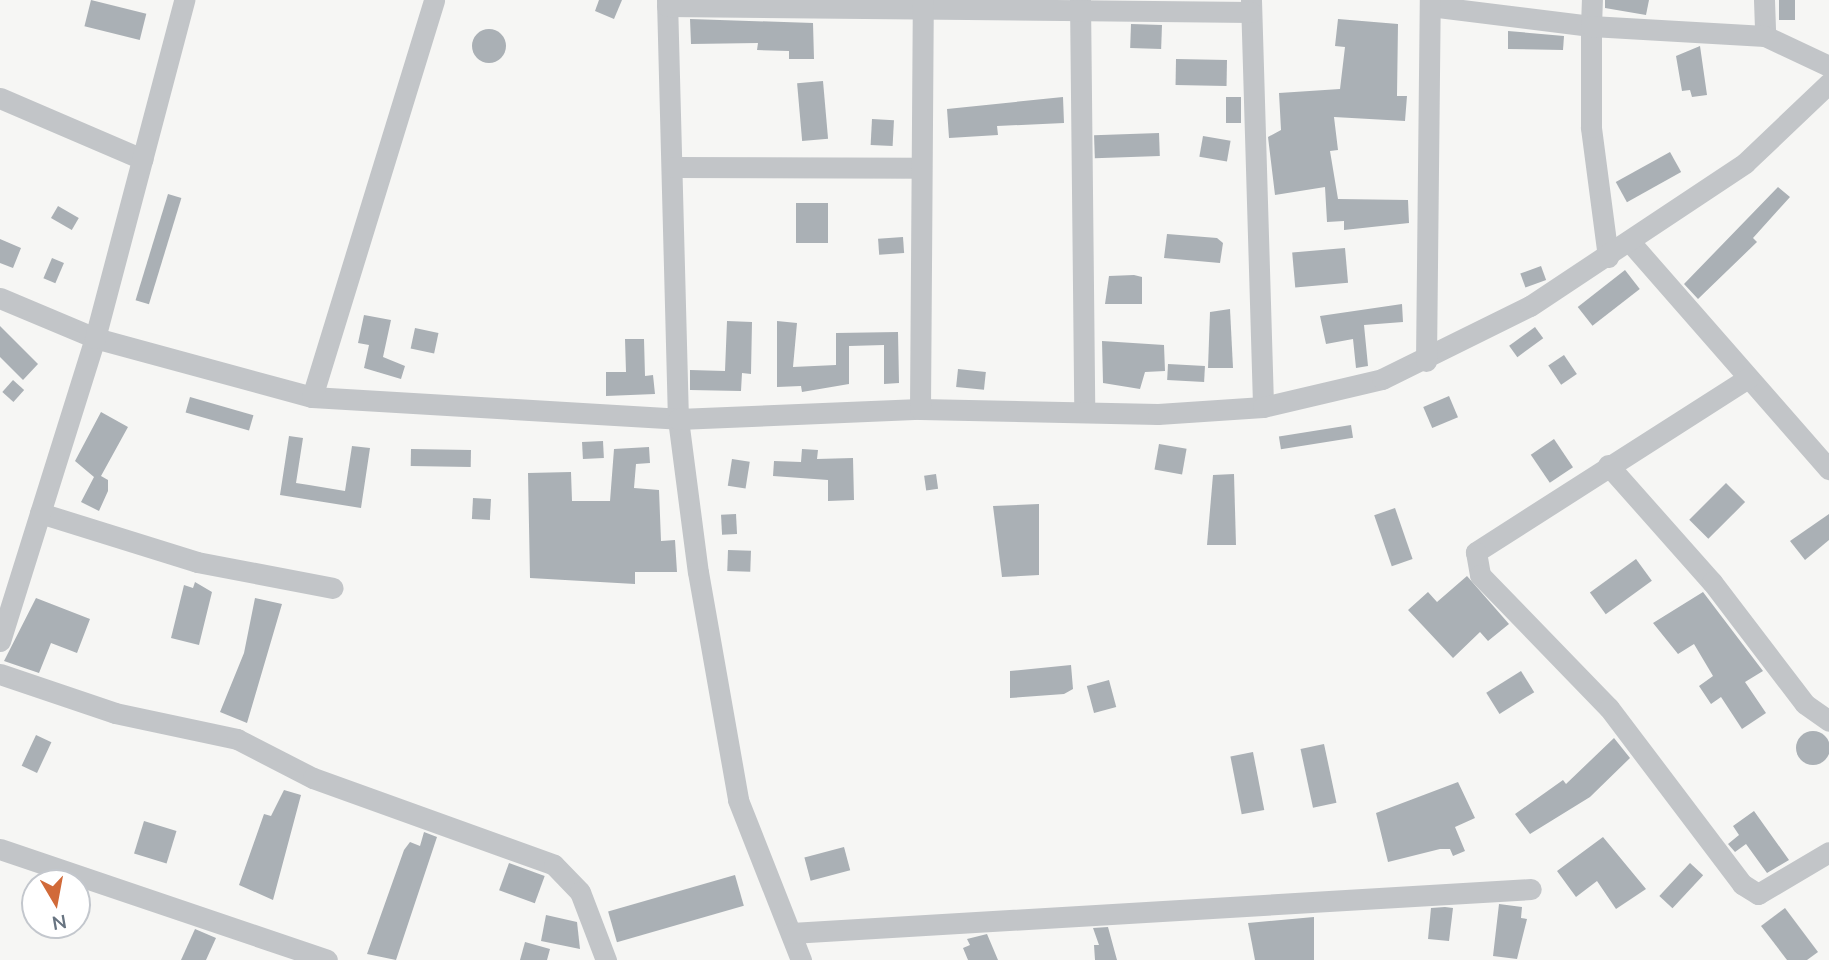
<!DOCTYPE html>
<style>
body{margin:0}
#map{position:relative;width:1829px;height:960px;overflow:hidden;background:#f6f6f4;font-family:Mulish,sans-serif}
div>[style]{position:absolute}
.building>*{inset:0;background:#aab0b5;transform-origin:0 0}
.round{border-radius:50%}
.minor>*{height:21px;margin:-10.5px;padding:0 10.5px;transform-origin:10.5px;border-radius:10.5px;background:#c2c5c8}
span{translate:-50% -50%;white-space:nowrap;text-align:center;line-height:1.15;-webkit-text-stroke:7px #fff;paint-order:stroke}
.north{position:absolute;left:21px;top:869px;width:70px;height:70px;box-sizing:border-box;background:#fff;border:2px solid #c3c7cd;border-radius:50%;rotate:170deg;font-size:19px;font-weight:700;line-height:28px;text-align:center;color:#687481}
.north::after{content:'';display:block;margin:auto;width:24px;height:32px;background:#d16a39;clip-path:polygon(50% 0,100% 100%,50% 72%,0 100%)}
</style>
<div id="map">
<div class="building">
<i style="left:91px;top:0;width:57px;height:27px;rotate:14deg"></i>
<i style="clip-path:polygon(599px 0,622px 0,614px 19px,595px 11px)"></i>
<i style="clip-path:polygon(1605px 0,1649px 0,1646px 15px,1605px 8px)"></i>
<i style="left:1779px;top:0;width:16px;height:20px"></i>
<i style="clip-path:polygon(690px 19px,813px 23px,814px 59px,789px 59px,789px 51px,757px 50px,758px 43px,691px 44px)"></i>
<i style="clip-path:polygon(1338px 19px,1398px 24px,1397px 96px,1407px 96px,1405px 121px,1334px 117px,1338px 150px,1330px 151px,1338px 199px,1408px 200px,1409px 223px,1344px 230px,1344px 221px,1327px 222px,1325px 187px,1275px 195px,1268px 137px,1281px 130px,1279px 93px,1340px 89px,1345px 47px,1335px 46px)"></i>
<i style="left:1131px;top:24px;width:31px;height:24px;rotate:2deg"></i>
<i class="round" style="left:472px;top:29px;width:34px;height:34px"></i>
<i style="clip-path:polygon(1508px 31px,1564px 36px,1563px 50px,1508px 49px)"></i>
<i style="clip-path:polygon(1700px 46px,1707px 95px,1692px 97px,1690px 90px,1682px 91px,1676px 56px)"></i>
<i style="left:1176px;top:59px;width:51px;height:26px;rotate:1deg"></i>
<i style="left:823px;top:81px;width:58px;height:26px;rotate:85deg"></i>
<i style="clip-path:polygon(1063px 97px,1064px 123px,997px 126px,998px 135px,949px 138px,947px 109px)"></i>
<i style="left:1226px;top:97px;width:15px;height:26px"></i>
<i style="left:872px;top:119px;width:22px;height:26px;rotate:3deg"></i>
<i style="left:1159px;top:133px;width:23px;height:65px;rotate:88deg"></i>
<i style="left:1203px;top:136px;width:28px;height:21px;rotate:10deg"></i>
<i style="left:1670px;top:152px;width:23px;height:62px;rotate:61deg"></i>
<i style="clip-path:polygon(1778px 187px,1790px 197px,1753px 238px,1757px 242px,1698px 299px,1684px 284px)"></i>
<i style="left:168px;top:194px;width:14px;height:111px;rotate:17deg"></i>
<i style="left:828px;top:203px;width:40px;height:32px;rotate:90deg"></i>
<i style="left:58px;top:206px;width:24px;height:14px;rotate:30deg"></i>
<i style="clip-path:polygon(1167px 234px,1217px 238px,1223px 243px,1220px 263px,1164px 258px)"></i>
<i style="left:903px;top:237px;width:16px;height:25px;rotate:86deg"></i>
<i style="clip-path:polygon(0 239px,21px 248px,13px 268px,0 263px)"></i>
<i style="left:1345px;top:248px;width:35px;height:53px;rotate:85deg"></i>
<i style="left:52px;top:258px;width:13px;height:22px;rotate:23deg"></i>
<i style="left:1541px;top:266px;width:15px;height:22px;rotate:70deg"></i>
<i style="left:1625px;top:270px;width:24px;height:60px;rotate:52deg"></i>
<i style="clip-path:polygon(1134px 275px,1142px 277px,1142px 304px,1105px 304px,1109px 276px)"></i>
<i style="clip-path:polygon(1402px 304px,1403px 322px,1364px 325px,1368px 366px,1356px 368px,1353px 339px,1326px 344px,1320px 316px)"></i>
<i style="clip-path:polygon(1230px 309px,1233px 368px,1208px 368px,1210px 312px)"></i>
<i style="clip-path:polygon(364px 315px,391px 320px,383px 357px,405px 366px,401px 379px,364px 368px,369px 345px,358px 343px)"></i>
<i style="clip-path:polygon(727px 321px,752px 322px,751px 374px,742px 373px,741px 391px,690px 390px,690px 370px,725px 371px)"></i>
<i style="clip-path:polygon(777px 321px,797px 323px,793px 367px,836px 365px,836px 333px,898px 332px,899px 383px,884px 384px,884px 345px,849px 346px,849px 384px,802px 392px,801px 386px,777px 387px)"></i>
<i style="clip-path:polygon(0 326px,38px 364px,23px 380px,0 357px)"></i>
<i style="left:1535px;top:327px;width:14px;height:32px;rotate:54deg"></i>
<i style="left:415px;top:328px;width:24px;height:21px;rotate:12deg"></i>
<i style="clip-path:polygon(625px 339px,644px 339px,645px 376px,653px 375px,655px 394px,606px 396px,606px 372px,626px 372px)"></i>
<i style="clip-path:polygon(1102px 341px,1164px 345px,1165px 371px,1145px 372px,1140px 389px,1103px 383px)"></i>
<i style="left:1564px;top:355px;width:23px;height:19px;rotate:56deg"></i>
<i style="left:1168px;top:364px;width:37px;height:16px;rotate:3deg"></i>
<i style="left:958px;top:369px;width:28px;height:18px;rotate:6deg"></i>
<i style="left:13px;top:380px;width:15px;height:16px;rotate:42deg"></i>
<i style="left:1449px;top:396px;width:23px;height:28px;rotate:67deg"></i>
<i style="left:190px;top:397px;width:66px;height:16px;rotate:16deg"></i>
<i style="clip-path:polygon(101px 412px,128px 427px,101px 476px,108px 480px,108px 491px,99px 511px,81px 502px,94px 477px,75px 461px)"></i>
<i style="left:1351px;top:425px;width:13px;height:73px;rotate:81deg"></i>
<i style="clip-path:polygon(289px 436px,303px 438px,296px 483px,309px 485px,345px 491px,352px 446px,370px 448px,361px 508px,280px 495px)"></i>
<i style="left:1554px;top:439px;width:34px;height:28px;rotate:56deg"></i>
<i style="left:603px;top:441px;width:17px;height:21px;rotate:87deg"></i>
<i style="left:1159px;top:444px;width:28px;height:26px;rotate:10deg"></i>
<i style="clip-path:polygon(649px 447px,650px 463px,636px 464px,634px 488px,659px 490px,661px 541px,675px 540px,677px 572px,635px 572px,635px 584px,530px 578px,528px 473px,571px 472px,572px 501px,610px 501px,614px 449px)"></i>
<i style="left:411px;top:449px;width:60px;height:17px;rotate:1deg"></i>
<i style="clip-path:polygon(802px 449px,818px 450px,817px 459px,853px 458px,854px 500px,828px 501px,828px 480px,773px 476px,774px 461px,801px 462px)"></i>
<i style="left:732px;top:459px;width:18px;height:27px;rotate:9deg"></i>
<i style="left:936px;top:474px;width:15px;height:12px;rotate:82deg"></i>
<i style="clip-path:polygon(1234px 474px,1236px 545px,1207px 545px,1213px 475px)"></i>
<i style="left:1726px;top:483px;width:27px;height:52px;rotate:45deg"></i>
<i style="left:473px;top:498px;width:18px;height:21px;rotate:3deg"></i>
<i style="clip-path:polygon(1039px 504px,1039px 575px,1002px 577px,993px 506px)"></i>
<i style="left:1395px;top:508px;width:54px;height:22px;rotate:71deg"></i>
<i style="left:736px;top:514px;width:20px;height:15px;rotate:87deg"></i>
<i style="clip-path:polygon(1829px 514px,1829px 540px,1805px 560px,1790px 541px)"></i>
<i style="left:728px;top:550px;width:23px;height:21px;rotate:2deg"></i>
<i style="left:1636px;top:559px;width:27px;height:57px;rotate:54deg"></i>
<i style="clip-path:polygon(1467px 576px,1509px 624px,1488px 641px,1480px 632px,1453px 658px,1408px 610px,1428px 592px,1437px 602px)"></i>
<i style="clip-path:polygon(195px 582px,212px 592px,199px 645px,171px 638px,184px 585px,193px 588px)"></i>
<i style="clip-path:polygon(1703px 592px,1763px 671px,1745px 682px,1766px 713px,1742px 729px,1721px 697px,1711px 704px,1699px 686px,1713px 676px,1694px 644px,1678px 654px,1653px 623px)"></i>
<i style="clip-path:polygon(36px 598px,90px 619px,77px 653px,51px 643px,39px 673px,4px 661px)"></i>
<i style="clip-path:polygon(255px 598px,282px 604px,247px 723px,220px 712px,244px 653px)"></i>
<i style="clip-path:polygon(1071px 665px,1073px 689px,1064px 694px,1010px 698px,1010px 671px)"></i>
<i style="left:1521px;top:671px;width:25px;height:41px;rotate:58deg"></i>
<i style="left:1109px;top:680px;width:28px;height:23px;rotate:75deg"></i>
<i class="round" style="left:1796px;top:731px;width:34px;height:34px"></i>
<i style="left:36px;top:735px;width:17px;height:34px;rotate:25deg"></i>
<i style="clip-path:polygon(1614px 738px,1630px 758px,1590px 797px,1530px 834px,1515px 814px,1563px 780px,1566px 784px)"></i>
<i style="left:1324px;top:744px;width:60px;height:24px;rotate:78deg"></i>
<i style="left:1253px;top:752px;width:59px;height:23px;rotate:79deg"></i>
<i style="clip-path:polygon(1458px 782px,1475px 818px,1455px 827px,1465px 851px,1453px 856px,1450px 849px,1440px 849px,1388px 862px,1376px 813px)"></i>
<i style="clip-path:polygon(284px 790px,301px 795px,273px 900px,239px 885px,264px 814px,271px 816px)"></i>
<i style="clip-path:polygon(1754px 811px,1789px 860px,1767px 873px,1746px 844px,1735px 852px,1728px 844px,1739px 835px,1733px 826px)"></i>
<i style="left:144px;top:821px;width:34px;height:34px;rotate:17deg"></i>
<i style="clip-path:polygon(424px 832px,437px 837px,396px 960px,367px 954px,404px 850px,410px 842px,420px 846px)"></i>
<i style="clip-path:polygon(1603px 837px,1646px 889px,1616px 909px,1597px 881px,1576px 897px,1557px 871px)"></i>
<i style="left:844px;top:847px;width:24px;height:41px;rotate:75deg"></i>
<i style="left:509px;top:863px;width:38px;height:29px;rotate:20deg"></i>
<i style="left:1690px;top:863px;width:18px;height:45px;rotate:43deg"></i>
<i style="left:735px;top:875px;width:32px;height:132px;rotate:74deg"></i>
<i style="clip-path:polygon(1499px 904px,1522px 907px,1521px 918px,1527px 919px,1517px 959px,1493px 956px)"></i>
<i style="clip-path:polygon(1445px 907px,1453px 908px,1449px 941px,1428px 939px,1431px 908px)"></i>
<i style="clip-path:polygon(1785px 908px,1818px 952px,1807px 960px,1787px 960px,1761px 926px)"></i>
<i style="clip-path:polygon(546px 915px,577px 922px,580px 949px,541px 941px)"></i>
<i style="clip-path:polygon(1314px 917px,1314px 960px,1255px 960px,1248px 923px)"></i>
<i style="clip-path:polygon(1108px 927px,1117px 960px,1095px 960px,1094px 945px,1099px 945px,1093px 928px)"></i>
<i style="clip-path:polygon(195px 929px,216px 938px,206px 960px,181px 960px)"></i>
<i style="clip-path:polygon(987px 934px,998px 960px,968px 960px,963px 948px,970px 945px,967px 939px)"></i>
<i style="clip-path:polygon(525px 942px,550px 949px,547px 960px,520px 960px)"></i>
</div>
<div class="minor">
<i style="left:667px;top:0;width:419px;rotate:88.5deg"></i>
<i style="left:678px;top:419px;width:154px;rotate:82.6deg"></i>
<i style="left:698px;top:572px;width:231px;rotate:80deg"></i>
<i style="left:738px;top:800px;width:172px;rotate:68.5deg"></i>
<i style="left:1080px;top:0;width:412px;rotate:89.4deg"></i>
<i style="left:1251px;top:0;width:407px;rotate:88.3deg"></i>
<i style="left:1764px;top:0;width:36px;rotate:88deg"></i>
<i style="left:1765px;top:36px;width:71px;rotate:25.1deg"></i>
<i style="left:667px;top:6px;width:584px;rotate:0.59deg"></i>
<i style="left:1430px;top:6px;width:162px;rotate:7.1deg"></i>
<i style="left:1591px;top:26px;width:26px;rotate:-88deg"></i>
<i style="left:0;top:98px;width:155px;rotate:23.2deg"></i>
<i style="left:674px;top:167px;width:247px;rotate:0.2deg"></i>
<i style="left:1630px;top:242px;width:302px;rotate:48.8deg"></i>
<i style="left:1608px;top:257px;width:131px;rotate:-97.5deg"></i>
<i style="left:1591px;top:127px;width:101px;rotate:-90deg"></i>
<i style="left:1591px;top:26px;width:174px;rotate:3.3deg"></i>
<i style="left:0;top:298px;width:103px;rotate:22.8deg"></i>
<i style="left:95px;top:338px;width:225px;rotate:15.2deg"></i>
<i style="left:312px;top:397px;width:367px;rotate:3.4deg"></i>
<i style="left:678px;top:419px;width:242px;rotate:-2.4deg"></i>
<i style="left:920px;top:409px;width:238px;rotate:1.2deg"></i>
<i style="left:1158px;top:414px;width:105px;rotate:-3.8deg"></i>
<i style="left:1263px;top:407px;width:122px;rotate:-13.2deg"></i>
<i style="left:1382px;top:379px;width:165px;rotate:-26.3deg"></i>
<i style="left:1530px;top:306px;width:258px;rotate:-33.6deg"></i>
<i style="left:1745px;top:163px;width:116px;rotate:-43.6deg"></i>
<i style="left:1426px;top:361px;width:361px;rotate:-89.4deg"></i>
<i style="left:1748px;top:378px;width:323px;rotate:147.4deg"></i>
<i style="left:1476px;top:552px;width:23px;rotate:80deg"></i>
<i style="left:1480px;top:575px;width:185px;rotate:45.9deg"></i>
<i style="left:1609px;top:708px;width:221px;rotate:52.9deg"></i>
<i style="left:1742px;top:884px;width:19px;rotate:32deg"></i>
<i style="left:1758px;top:894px;width:82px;rotate:-30.6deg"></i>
<i style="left:312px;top:397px;width:415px;rotate:-72.9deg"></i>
<i style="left:920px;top:409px;width:409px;rotate:-89.6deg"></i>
<i style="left:1608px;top:465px;width:157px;rotate:48.4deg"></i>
<i style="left:1712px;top:582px;width:153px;rotate:52.7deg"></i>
<i style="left:1805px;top:704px;width:29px;rotate:35deg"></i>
<i style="left:40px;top:513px;width:164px;rotate:17.3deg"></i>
<i style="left:197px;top:562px;width:138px;rotate:10.8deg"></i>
<i style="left:0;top:641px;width:318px;rotate:-72.6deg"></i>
<i style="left:95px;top:338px;width:350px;rotate:-75.2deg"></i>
<i style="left:0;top:674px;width:121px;rotate:18.7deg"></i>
<i style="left:115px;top:713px;width:125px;rotate:12deg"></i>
<i style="left:237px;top:739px;width:85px;rotate:27.2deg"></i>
<i style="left:313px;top:778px;width:256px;rotate:19.8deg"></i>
<i style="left:554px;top:865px;width:37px;rotate:46deg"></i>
<i style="left:580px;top:892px;width:73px;rotate:69.1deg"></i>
<i style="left:0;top:849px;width:345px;rotate:18.7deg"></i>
<i style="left:791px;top:933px;width:741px;rotate:-3.4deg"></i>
</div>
<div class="north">N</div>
</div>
